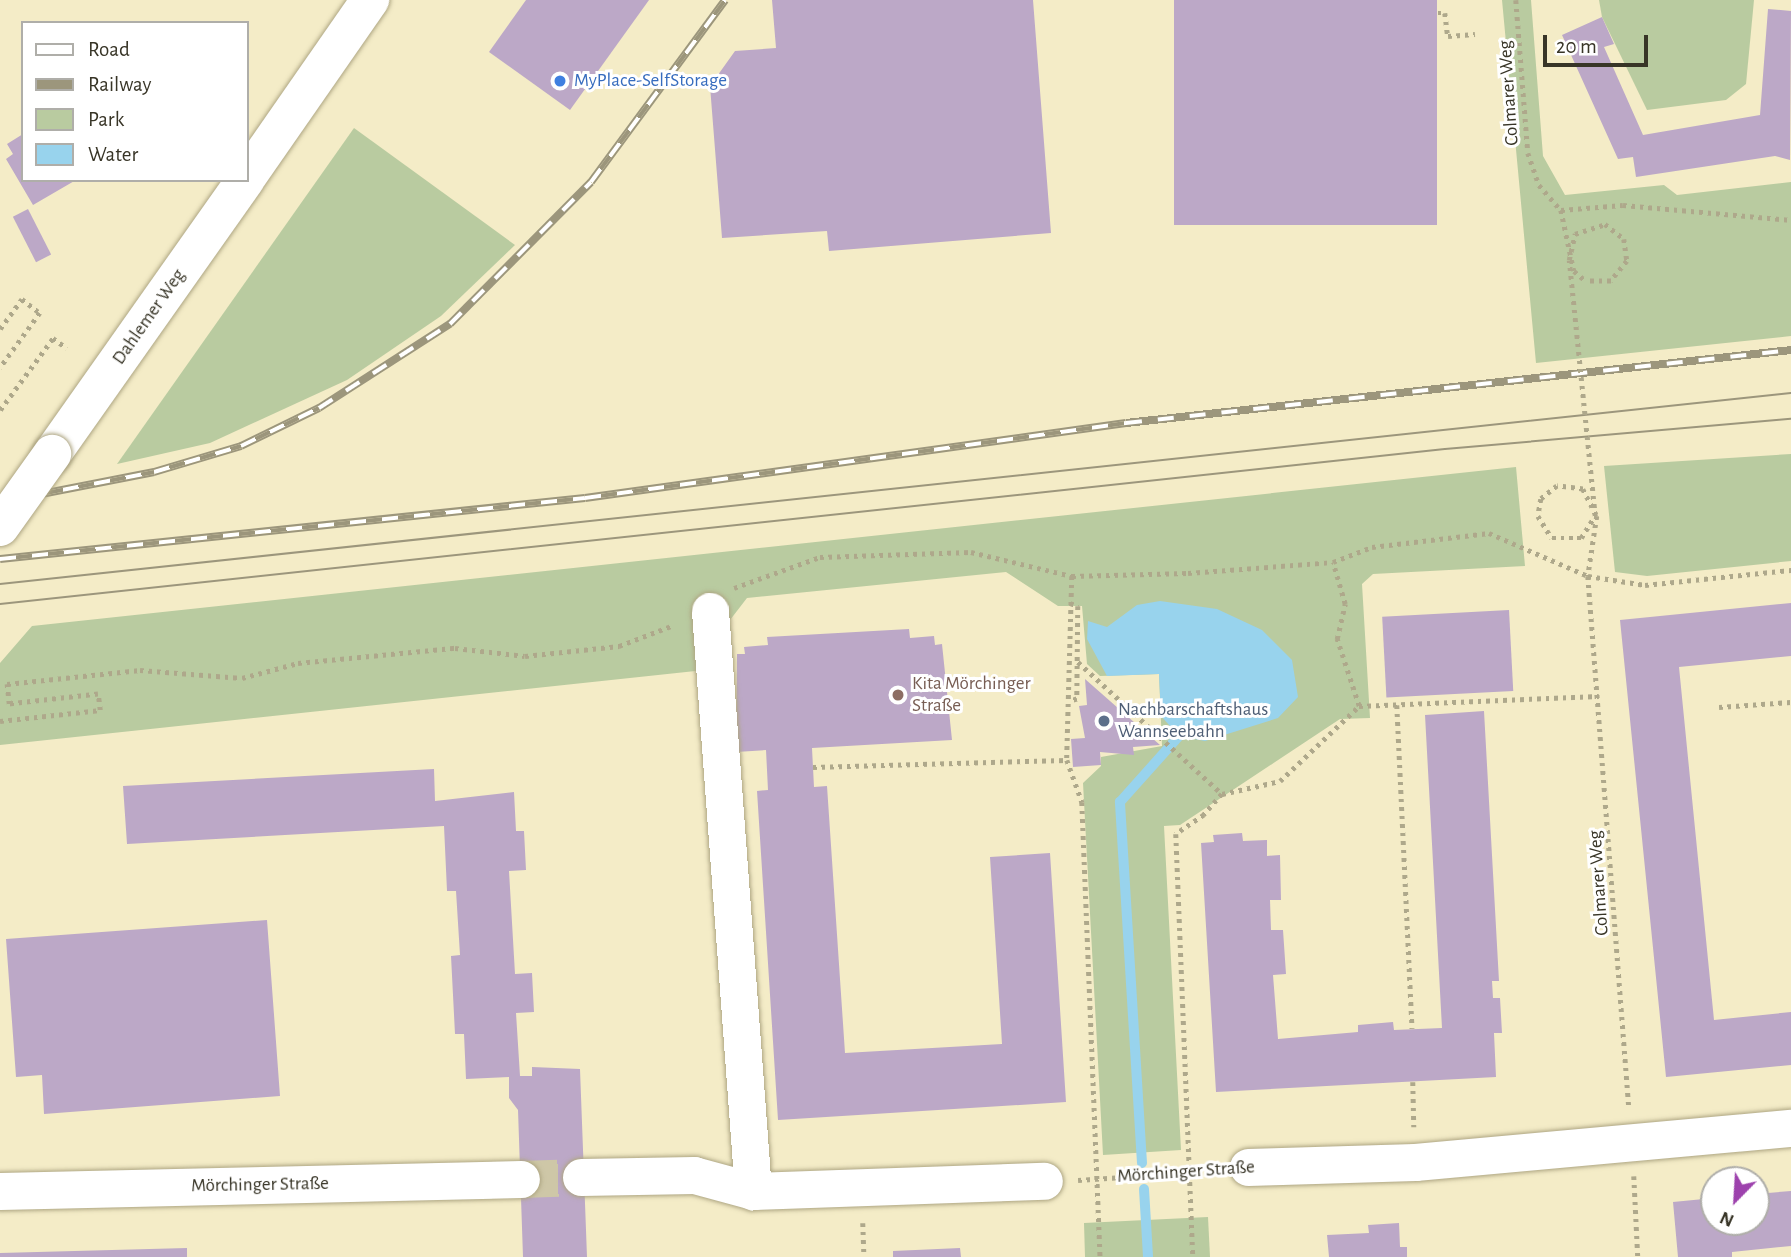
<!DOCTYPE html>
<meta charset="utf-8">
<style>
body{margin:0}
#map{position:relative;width:1791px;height:1257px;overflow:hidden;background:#f4ecc7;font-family:"Alegreya Sans",sans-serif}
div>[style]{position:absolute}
.green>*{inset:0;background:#b9cba0}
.water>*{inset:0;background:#98d3ed}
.stream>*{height:10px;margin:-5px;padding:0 5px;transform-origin:5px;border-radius:5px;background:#98d3ed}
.building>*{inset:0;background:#bca8c7;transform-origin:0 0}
.minor-tunnel>*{height:37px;margin-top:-18.5px;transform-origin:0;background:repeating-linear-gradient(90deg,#cec7a7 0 37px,transparent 0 55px)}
.path>*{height:4.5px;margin-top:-2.25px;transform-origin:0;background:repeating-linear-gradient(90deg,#aea88b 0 3.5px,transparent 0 8.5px)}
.roads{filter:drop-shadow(0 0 2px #aea683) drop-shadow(0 0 2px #aea683)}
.minor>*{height:37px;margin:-18.5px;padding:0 18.5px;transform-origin:18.5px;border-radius:18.5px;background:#fff}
.major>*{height:38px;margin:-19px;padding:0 19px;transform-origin:19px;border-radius:19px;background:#fff}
.tram>*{height:2px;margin:-1px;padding:0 1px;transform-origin:1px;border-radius:1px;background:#9c967c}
.rail>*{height:8px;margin-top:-4px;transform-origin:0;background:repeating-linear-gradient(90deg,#fff 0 16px,#9c967c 0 32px);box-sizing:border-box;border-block:2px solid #9c967c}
.path-bridge>*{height:4.5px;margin-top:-2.25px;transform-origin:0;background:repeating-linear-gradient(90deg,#aea88b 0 3.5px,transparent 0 8.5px)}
.bridges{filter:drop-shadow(0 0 2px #aea683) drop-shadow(0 0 2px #aea683)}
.major-bridge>*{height:38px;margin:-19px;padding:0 19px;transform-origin:19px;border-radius:19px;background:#fff}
.dots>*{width:19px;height:19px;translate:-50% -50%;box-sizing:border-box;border:4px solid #fff;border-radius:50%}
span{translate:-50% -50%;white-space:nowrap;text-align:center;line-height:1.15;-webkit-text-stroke:6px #fff;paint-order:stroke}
.shop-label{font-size:19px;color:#366cbe}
.left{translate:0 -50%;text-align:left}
.street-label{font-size:19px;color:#383527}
.education-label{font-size:19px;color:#785e54}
.service-label{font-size:19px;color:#4e5e75}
.legend{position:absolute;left:21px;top:21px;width:228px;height:161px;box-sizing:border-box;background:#fff;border:2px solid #afaea9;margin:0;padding:9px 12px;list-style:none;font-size:21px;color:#383527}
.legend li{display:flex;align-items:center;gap:14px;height:35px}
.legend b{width:35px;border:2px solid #afaea9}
.north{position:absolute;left:1700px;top:1166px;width:70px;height:70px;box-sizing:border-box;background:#fff;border:2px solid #afaea9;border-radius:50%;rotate:204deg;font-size:19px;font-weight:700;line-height:28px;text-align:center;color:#383527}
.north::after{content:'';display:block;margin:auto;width:24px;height:32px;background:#9d42ad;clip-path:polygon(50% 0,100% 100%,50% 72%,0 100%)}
.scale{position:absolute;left:1543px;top:35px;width:105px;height:32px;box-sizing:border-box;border:4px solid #383527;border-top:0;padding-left:9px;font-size:21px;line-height:24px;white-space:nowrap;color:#383527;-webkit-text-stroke:5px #fff;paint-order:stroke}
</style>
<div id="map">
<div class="green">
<i style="clip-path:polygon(1502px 0,1531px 0,1543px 156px,1565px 195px,1664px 185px,1677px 195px,1791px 182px,1791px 336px,1536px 363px)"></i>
<i style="clip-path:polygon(1599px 0,1754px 0,1746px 84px,1726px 100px,1647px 110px,1602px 17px)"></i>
<i style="clip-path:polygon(354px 128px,515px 245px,441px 316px,347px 380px,210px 443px,117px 464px)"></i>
<i style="clip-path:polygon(1791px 454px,1791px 561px,1647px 576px,1615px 572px,1604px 466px)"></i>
<i style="clip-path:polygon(1516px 467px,1525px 566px,1373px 574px,1362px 584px,1370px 718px,1340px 719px,1180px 825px,1164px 826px,1181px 1150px,1103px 1155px,1083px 783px,1101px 766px,1101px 757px,1162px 746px,1159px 674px,1100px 676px,1087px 664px,1082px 606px,1058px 606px,1006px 572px,747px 598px,730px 620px,733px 667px,0 745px,0 663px,32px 626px)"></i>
<i style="clip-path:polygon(1208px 1217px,1210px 1257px,1085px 1257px,1084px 1223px)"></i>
</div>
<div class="water">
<i style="clip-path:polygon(1160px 601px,1217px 609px,1262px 630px,1292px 660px,1298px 697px,1278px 718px,1205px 741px,1179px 736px,1161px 716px,1159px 674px,1107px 676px,1087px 639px,1088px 621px,1107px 627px,1137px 605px)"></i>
</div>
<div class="stream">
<i style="left:1142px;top:1163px;width:362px;rotate:-93.5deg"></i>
<i style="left:1120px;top:802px;width:89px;rotate:-48.2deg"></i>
<i style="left:1144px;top:1189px;width:68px;rotate:86.6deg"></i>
</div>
<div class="building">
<i style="clip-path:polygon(526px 0,649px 0,570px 110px,489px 52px)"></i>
<i style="clip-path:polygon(772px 0,1033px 0,1051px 233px,829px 251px,827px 231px,722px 238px,710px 86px,735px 51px,776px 48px)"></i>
<i style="left:1174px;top:0;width:263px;height:225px"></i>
<i style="clip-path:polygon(1768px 9px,1791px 11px,1790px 160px,1775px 156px,1636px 177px,1633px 157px,1618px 159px,1562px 35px,1602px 17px,1614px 44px,1604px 47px,1643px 135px,1760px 115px)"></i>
<i style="clip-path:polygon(23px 134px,23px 180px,76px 180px,33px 205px,6px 159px,13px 154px,7px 144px)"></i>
<i style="left:28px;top:209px;width:51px;height:17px;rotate:63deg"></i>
<i style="clip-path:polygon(1791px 603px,1791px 656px,1679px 667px,1714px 1020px,1791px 1012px,1791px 1065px,1666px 1077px,1620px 620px)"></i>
<i style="left:1509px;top:610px;width:81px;height:127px;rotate:87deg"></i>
<i style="clip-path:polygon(909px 629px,910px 638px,934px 636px,935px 645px,942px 644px,952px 740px,812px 748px,814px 787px,827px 786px,845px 1053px,1002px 1044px,990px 857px,1050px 853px,1066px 1102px,778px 1120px,757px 791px,768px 790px,766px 750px,736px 752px,737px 654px,745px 654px,744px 647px,768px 645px,767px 637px)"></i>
<i style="clip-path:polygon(1085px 679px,1160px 745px,1133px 747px,1134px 755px,1100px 752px,1101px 765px,1073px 767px,1071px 739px,1085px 738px,1079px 706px,1087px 705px)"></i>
<i style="clip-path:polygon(1484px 711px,1499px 981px,1492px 981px,1493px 998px,1500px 998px,1502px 1033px,1494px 1033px,1496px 1077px,1216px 1092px,1201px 843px,1214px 842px,1213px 835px,1242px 833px,1243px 841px,1267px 840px,1267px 856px,1280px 855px,1281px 900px,1270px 900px,1271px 930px,1283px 930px,1286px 974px,1273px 975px,1278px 1039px,1358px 1032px,1358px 1025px,1393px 1022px,1394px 1030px,1442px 1028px,1425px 715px)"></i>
<i style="clip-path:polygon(434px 769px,435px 801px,514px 792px,516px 831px,524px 831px,526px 870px,509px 871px,515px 974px,532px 973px,534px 1012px,516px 1013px,520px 1076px,532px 1076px,532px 1067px,580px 1069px,587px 1257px,523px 1257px,518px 1110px,509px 1098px,509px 1077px,466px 1079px,464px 1034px,455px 1034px,451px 956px,460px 955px,456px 891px,447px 891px,444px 826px,127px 844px,123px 786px)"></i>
<i style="clip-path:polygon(267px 920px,280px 1096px,44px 1114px,42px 1075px,16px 1077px,6px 939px)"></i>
<i style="clip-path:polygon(1791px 1191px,1791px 1246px,1732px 1252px,1732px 1257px,1678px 1257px,1673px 1202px,1714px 1198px,1714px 1222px,1756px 1222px,1756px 1194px)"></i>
<i style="clip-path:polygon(1399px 1223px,1400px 1247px,1407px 1247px,1407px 1257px,1329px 1257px,1327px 1235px,1369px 1233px,1368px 1225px)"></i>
<i style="clip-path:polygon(187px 1248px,187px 1257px,0 1257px,0 1253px)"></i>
<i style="clip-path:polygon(960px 1248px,961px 1257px,893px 1257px,893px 1251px)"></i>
</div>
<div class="minor-tunnel">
<i style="left:521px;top:1179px;width:60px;rotate:-1.9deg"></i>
</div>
<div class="path">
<i style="left:1516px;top:0;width:153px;rotate:85.5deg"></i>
<i style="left:1528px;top:153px;width:34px;rotate:71deg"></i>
<i style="left:1539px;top:185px;width:33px;rotate:49deg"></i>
<i style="left:1561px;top:210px;width:62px;rotate:78deg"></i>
<i style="left:1574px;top:271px;width:16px;rotate:40deg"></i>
<i style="left:1438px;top:13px;width:7px"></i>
<i style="left:1445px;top:13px;width:23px;rotate:83deg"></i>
<i style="left:1448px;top:36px;width:27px;rotate:-4deg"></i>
<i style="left:1561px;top:210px;width:62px;rotate:-4.6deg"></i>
<i style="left:1623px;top:205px;width:169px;rotate:5.1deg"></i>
<i style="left:0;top:329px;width:37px;rotate:-54deg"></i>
<i style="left:22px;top:299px;width:23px;rotate:38deg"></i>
<i style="left:40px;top:313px;width:68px;rotate:126deg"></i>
<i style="left:0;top:410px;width:89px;rotate:-53.6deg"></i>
<i style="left:53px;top:338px;width:17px;rotate:36deg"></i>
<i style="left:1583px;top:489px;width:30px;rotate:63deg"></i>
<i style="left:1597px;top:516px;width:61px;rotate:98.5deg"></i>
<i style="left:1588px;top:576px;width:534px;rotate:85.59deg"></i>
<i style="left:1072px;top:576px;width:184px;rotate:91.6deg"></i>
<i style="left:1067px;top:760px;width:45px;rotate:70.3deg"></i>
<i style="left:1082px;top:802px;width:455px;rotate:87.7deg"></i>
<i style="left:734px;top:588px;width:91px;rotate:-19.8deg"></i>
<i style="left:820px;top:557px;width:151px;rotate:-1.9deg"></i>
<i style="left:971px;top:552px;width:104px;rotate:13.4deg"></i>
<i style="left:1072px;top:576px;width:116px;rotate:-1.5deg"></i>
<i style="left:1188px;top:573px;width:145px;rotate:-4.3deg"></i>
<i style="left:1333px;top:562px;width:42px;rotate:-21deg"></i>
<i style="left:1372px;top:547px;width:118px;rotate:-6.8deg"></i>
<i style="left:1489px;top:533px;width:108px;rotate:23.5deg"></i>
<i style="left:1588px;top:576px;width:58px;rotate:9deg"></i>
<i style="left:1645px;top:585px;width:147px;rotate:-5.9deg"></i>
<i style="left:1070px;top:603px;width:9px;rotate:21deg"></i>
<i style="left:1078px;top:606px;width:93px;rotate:90.6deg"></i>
<i style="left:1077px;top:699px;width:7px;rotate:164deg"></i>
<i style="left:1078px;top:662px;width:195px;rotate:42.5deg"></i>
<i style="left:1222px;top:794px;width:28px;rotate:131deg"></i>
<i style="left:1204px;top:815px;width:34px;rotate:146deg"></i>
<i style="left:1176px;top:834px;width:423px;rotate:87.7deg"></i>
<i style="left:1397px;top:705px;width:324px;rotate:87.3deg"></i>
<i style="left:1359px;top:706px;width:240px;rotate:-2.4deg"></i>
<i style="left:1719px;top:707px;width:72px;rotate:-4deg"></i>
<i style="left:0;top:721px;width:101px;rotate:-6.3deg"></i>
<i style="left:100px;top:710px;width:16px;rotate:-97deg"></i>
<i style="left:98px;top:694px;width:90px;rotate:173.6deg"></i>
<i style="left:9px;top:704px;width:20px;rotate:-96deg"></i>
<i style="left:7px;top:684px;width:134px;rotate:-6deg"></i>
<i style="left:140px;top:670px;width:102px;rotate:4.5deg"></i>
<i style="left:242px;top:678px;width:58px;rotate:-15deg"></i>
<i style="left:298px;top:663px;width:158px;rotate:-5.5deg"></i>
<i style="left:455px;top:648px;width:70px;rotate:6.5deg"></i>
<i style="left:525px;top:656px;width:95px;rotate:-6.1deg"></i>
<i style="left:619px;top:646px;width:59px;rotate:-20.9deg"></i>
<i style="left:813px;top:767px;width:254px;rotate:-1.6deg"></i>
<i style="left:1222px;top:794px;width:59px;rotate:-12.6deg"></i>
<i style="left:1280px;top:781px;width:109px;rotate:-43.5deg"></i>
<i style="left:1359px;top:706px;width:71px;rotate:-108.2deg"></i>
<i style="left:1337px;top:639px;width:36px;rotate:-77deg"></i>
<i style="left:1345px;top:604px;width:43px;rotate:-106.3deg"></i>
<i style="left:1413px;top:1082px;width:45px;rotate:88.7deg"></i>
<i style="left:1634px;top:1176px;width:81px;rotate:87.2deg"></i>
<i style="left:1078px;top:1180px;width:135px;rotate:-3.8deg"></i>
<i style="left:863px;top:1223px;width:34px;rotate:88deg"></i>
</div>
<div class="roads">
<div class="minor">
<i style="left:710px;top:611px;width:582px;rotate:85.76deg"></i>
<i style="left:1248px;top:1167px;width:167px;rotate:-1.7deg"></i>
<i style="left:1415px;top:1162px;width:378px;rotate:-5.2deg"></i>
<i style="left:581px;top:1177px;width:113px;rotate:-1deg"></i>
<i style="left:694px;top:1175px;width:61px;rotate:15.2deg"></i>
<i style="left:753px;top:1191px;width:291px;rotate:-2deg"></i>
<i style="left:0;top:1191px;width:521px;rotate:-1.32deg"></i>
</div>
<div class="major">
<i style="left:247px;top:177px;width:216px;rotate:-55.2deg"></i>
<i style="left:52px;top:454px;width:335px;rotate:-54.8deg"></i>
</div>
</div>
<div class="tram">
<i style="left:0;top:584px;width:1801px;rotate:-6.09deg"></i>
<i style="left:0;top:604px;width:1453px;rotate:-6.12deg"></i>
<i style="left:1445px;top:449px;width:347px;rotate:-5deg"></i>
</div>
<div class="rail">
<i style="left:0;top:502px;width:157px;rotate:-11deg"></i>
<i style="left:154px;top:472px;width:91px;rotate:-16.6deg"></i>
<i style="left:241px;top:446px;width:87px;rotate:-26deg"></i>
<i style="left:319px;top:408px;width:156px;rotate:-32.7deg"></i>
<i style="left:450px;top:324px;width:200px;rotate:-45.2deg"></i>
<i style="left:591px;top:182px;width:226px;rotate:-53.6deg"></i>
<i style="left:0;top:559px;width:588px;rotate:-5.95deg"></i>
<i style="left:585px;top:498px;width:546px;rotate:-7.89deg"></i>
<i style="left:1126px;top:423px;width:669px;rotate:-6.26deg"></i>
</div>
<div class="path-bridge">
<i style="left:1583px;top:489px;width:26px;rotate:-173deg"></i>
<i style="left:1557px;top:486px;width:21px;rotate:141deg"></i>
<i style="left:1541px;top:499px;width:17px;rotate:100deg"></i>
<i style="left:1538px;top:516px;width:26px;rotate:58deg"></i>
<i style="left:1552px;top:538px;width:29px"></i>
<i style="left:1581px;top:538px;width:26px;rotate:-58deg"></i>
<i style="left:1595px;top:516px;width:257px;rotate:-95.8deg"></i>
<i style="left:1569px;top:260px;width:27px;rotate:-77deg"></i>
<i style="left:1575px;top:234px;width:32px;rotate:-18deg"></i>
<i style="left:1605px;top:224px;width:24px;rotate:38deg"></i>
<i style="left:1624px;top:239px;width:22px;rotate:82deg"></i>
<i style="left:1627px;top:261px;width:26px;rotate:129deg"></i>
<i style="left:1611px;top:281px;width:25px;rotate:180deg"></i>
</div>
<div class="bridges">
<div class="major-bridge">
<i style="left:0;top:527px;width:90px;rotate:-54.5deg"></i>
</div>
</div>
<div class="dots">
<i style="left:560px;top:81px;background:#3f7fe0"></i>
<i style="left:898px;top:695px;background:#8d6e63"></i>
<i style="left:1104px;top:721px;background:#5c6f8a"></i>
</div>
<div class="shop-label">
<span class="left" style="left:574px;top:81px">MyPlace-SelfStorage</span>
</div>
<div class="street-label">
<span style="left:1509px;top:93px;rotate:-94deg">Colmarer Weg</span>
<span style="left:149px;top:317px;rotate:-55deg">Dahlemer Weg</span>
<span style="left:1599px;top:883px;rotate:-94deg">Colmarer Weg</span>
<span style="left:1186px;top:1172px;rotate:-4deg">Mörchinger Straße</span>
<span style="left:260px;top:1185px;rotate:-1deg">Mörchinger Straße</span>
</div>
<div class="education-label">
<span class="left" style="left:912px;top:695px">Kita Mörchinger<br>Straße</span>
</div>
<div class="service-label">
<span class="left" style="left:1118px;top:721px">Nachbarschaftshaus<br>Wannseebahn</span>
</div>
<ul class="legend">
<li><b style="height:9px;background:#fff"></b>Road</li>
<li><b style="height:9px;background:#9c967c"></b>Railway</li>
<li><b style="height:19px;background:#b9cba0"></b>Park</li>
<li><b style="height:19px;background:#98d3ed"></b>Water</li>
</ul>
<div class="north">N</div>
<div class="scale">20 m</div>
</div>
